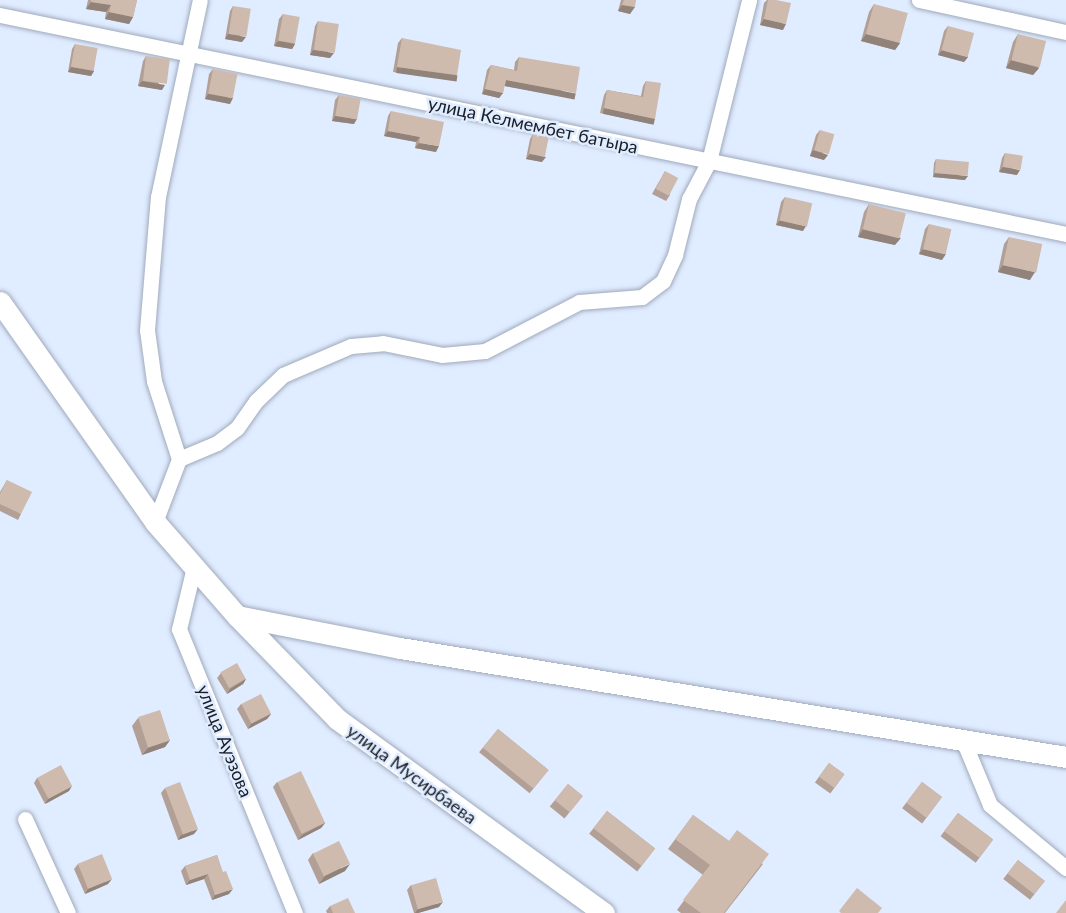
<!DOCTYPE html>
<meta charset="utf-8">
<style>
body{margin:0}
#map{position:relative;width:1066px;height:913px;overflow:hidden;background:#e0ecff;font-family:Lato,sans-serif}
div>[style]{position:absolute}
.roads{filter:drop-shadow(0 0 2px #9faabc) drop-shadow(0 0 2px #9faabc)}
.street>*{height:15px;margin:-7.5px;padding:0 7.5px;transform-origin:7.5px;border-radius:7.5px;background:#fff}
.secondary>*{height:21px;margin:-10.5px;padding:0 10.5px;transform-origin:10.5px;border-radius:10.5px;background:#fff}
.wall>*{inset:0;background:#b2a096;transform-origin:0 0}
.shaded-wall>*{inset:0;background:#91827a;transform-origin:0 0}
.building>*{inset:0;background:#cfbaae;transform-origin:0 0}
span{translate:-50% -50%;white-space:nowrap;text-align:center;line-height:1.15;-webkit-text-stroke:5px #e0ecff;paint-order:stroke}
.street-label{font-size:18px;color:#191d24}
</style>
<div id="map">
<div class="roads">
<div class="street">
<i style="left:919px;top:0;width:150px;rotate:12.3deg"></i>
<i style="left:0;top:15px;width:1088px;rotate:11.61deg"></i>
<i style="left:179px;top:459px;width:41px;rotate:-22.8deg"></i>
<i style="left:217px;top:443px;width:25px;rotate:-37deg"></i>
<i style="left:237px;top:428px;width:33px;rotate:-55deg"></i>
<i style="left:256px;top:401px;width:37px;rotate:-44deg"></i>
<i style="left:283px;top:375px;width:74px;rotate:-23.1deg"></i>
<i style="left:351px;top:346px;width:32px;rotate:-5deg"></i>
<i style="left:383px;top:343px;width:60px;rotate:11.5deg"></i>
<i style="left:442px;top:355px;width:43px;rotate:-5.3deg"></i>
<i style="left:485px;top:351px;width:106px;rotate:-27.5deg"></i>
<i style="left:579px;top:302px;width:63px;rotate:-4.5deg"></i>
<i style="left:642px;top:297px;width:26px;rotate:-37deg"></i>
<i style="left:663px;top:281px;width:29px;rotate:-65deg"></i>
<i style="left:675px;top:255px;width:58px;rotate:-76deg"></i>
<i style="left:689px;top:199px;width:43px;rotate:-62.2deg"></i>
<i style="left:709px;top:161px;width:166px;rotate:-76deg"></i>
<i style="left:155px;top:522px;width:67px;rotate:-69.1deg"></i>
<i style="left:179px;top:459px;width:82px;rotate:-107.8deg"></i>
<i style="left:154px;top:381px;width:51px;rotate:-97.8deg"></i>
<i style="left:147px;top:330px;width:133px;rotate:-85.3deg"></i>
<i style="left:158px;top:197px;width:201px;rotate:-78deg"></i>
<i style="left:194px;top:567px;width:64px;rotate:103.6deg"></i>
<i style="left:179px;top:629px;width:307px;rotate:67.8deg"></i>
<i style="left:963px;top:740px;width:70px;rotate:67.4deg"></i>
<i style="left:990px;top:805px;width:99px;rotate:39.7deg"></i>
<i style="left:25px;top:819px;width:103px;rotate:65.4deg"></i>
</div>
<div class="secondary">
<i style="left:0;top:302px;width:269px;rotate:54.8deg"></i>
<i style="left:155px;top:522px;width:125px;rotate:48.9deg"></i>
<i style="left:237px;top:616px;width:144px;rotate:45.8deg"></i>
<i style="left:337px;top:719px;width:330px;rotate:36deg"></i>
<i style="left:237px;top:616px;width:166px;rotate:11.1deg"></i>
<i style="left:400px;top:648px;width:675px;rotate:9.29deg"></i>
</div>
</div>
<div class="wall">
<i style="clip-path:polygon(88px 0,137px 0,133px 17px,129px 24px,105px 19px,106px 12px,86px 9px)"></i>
<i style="clip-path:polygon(621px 0,636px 0,630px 14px,618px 11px)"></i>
<i style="clip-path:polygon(767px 0,776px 0,783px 30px,760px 25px,764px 3px)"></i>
<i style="clip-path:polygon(874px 4px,900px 43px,895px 50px,861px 41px,869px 12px)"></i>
<i style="clip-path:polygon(233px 6px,242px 42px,225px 39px,230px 11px)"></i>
<i style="clip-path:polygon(283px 14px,295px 44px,292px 49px,274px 46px,279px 19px)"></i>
<i style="clip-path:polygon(318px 21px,330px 58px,310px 55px,315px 26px)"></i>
<i style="clip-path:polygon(948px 26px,968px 57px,964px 62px,938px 55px,944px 31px)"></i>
<i style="clip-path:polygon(1018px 34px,1039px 68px,1033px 75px,1006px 68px,1013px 42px)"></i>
<i style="clip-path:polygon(402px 38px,457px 75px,453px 80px,393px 72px,398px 43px)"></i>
<i style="clip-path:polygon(75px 44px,94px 71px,91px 76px,68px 72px,72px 49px)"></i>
<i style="clip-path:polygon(146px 56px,162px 90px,138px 86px,143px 61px)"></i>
<i style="clip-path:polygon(519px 57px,572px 98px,504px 86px,503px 93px,499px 98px,482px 94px,487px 70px,491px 65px,514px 70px,515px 62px)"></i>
<i style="clip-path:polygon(213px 69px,230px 104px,205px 99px,209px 74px)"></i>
<i style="clip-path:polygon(646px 81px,655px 119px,651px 124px,600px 113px,604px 95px,607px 90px,641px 96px,643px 86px)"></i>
<i style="clip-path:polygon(339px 95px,354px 124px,332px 121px,335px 100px)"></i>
<i style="clip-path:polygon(391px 111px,436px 152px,415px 148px,416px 142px,384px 136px,388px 116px)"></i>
<i style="clip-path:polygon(820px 130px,824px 160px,810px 156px,816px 135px)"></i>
<i style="clip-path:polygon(533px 134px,542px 162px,526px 159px,530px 139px)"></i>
<i style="clip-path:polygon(1005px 153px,1017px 175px,999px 172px,1002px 158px)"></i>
<i style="clip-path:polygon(936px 159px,965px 180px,933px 177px,934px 163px)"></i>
<i style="clip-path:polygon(665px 171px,670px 195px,666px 201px,652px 194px)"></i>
<i style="clip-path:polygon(785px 197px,803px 231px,776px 225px,781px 202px)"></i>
<i style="clip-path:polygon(869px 204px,895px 245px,858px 237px,864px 212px)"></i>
<i style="clip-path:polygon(929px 224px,942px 260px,919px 254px,925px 229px)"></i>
<i style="clip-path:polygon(1009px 237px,1030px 280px,998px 272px,1004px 244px)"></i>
<i style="clip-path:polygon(7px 480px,21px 514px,18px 520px,0 511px,0 492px)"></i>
<i style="clip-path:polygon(221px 673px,246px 679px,243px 684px,227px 694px,217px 678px)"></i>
<i style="clip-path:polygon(241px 704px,271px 714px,267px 719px,248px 729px,237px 709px)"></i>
<i style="clip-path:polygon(138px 718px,170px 740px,165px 747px,142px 755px,132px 726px)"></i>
<i style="left:498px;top:729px;width:65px;height:30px;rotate:39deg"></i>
<i style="left:829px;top:763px;width:19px;height:24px;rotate:36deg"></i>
<i style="clip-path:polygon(37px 778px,69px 791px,45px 804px,34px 783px)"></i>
<i style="clip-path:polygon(277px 782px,325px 823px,321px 828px,298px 840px,273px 787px)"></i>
<i style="left:922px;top:782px;width:25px;height:33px;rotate:37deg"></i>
<i style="left:568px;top:784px;width:19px;height:29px;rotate:39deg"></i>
<i style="clip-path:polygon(165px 788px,194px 834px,178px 840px,161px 793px)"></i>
<i style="left:607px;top:811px;width:61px;height:29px;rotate:38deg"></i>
<i style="left:958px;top:813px;width:44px;height:29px;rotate:37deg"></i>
<i style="clip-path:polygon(693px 815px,729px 841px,763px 864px,725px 913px,681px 913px,677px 910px,703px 875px,668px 849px)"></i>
<i style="clip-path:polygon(313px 853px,345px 871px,319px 884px,308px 860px)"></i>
<i style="clip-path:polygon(217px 855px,229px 894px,212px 900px,204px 879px,186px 885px,181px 871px,185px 866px)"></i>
<i style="left:1018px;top:860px;width:34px;height:24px;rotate:38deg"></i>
<i style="clip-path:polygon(78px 864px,108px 884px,85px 894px,74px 869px)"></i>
<i style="clip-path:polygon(411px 885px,439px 907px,418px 913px,414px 913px,407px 890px)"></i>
<i style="clip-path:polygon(330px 906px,355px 913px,327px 913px,326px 911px)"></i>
</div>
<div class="shaded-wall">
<i style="clip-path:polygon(91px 2px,111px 5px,106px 12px,86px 9px)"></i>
<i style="clip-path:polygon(622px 5px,635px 7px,630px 14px,618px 11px)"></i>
<i style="clip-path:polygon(109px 12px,133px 17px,129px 24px,105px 19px)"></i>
<i style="clip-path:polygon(764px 19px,786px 24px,783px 30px,760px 25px)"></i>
<i style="clip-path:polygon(228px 34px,246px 37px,242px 42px,225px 39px)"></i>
<i style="clip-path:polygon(866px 34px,900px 43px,895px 50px,861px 41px)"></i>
<i style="clip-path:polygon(278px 41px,295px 44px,292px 49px,274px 46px)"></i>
<i style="clip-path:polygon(313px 50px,334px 53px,330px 58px,310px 55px)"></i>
<i style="clip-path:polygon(942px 50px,968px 57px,964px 62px,938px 55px)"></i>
<i style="clip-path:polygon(1011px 60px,1039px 68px,1033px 75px,1006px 68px)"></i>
<i style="clip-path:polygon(71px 67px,94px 71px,91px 76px,68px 72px)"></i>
<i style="left:397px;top:67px;width:61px;height:6px;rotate:8deg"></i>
<i style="left:506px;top:80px;width:71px;height:6px;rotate:11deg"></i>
<i style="clip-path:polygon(142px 81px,165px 85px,162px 90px,138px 86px)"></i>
<i style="clip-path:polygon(485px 89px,503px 93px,499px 98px,482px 94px)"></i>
<i style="clip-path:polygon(208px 94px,233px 98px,230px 104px,205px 99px)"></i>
<i style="left:604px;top:108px;width:52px;height:6px;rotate:12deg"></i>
<i style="clip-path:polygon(335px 116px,357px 119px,354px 124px,332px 121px)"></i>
<i style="clip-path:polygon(388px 131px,420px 137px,416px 142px,384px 136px)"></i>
<i style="clip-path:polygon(419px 143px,439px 146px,436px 152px,415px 148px)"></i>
<i style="clip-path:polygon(813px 150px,828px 155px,824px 160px,810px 156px)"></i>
<i style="clip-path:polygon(530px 154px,546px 157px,542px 162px,526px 159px)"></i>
<i style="clip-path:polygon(1003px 167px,1020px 170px,1017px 175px,999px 172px)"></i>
<i style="clip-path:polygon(935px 173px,968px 176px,965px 180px,933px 177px)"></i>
<i style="clip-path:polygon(780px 220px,806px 226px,803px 231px,776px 225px)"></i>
<i style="clip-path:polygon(863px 229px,901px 238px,895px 245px,858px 237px)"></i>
<i style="clip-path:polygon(923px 249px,946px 254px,942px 260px,919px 254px)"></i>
<i style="clip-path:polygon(1003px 265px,1035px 272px,1030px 280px,998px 272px)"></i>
<i style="clip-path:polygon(246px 679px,243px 684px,227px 694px,230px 689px)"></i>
<i style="clip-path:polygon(271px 714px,267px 719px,248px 729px,251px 724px)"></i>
<i style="clip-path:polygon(170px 740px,165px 747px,142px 755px,148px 748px)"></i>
<i style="clip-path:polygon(72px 786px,69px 791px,45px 804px,48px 799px)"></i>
<i style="clip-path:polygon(325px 823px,321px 828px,298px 840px,302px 835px)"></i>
<i style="clip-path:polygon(198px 829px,194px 834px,178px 840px,181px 835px)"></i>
<i style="clip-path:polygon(350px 864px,345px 871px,319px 884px,325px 876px)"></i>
<i style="clip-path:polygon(208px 874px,204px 879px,186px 885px,190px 880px)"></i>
<i style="clip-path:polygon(112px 879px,108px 884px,85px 894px,88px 889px)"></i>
<i style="clip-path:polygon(233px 889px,229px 894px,212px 900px,215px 895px)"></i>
<i style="clip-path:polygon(443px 902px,439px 907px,418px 913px,415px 913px,418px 909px)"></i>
</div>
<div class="building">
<i style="clip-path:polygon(91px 0,137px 0,133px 17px,109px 12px,111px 5px,91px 2px)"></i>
<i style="clip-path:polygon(624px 0,636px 0,635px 7px,622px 5px)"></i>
<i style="clip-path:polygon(768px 0,776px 0,791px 3px,786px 24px,764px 19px)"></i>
<i style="left:874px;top:4px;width:35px;height:31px;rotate:15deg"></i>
<i style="left:233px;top:6px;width:18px;height:28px;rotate:9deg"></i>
<i style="left:283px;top:14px;width:17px;height:27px;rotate:10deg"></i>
<i style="left:318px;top:21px;width:21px;height:29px;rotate:8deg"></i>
<i style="left:948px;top:26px;width:27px;height:25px;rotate:15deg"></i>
<i style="left:1018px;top:34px;width:29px;height:27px;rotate:14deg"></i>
<i style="clip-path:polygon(402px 38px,461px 50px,457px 75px,397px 67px)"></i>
<i style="left:75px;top:44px;width:23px;height:23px;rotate:10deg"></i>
<i style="left:146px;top:56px;width:24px;height:25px;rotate:7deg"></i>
<i style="clip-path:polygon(519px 57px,580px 67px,576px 93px,506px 80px,503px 93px,485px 89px,491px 65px,517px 71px)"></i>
<i style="left:213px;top:69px;width:25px;height:25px;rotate:11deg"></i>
<i style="clip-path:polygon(646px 81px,661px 83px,655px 119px,604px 108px,607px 90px,643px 97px)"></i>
<i style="left:339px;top:95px;width:22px;height:21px;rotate:10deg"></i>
<i style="clip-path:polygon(391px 111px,444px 122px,439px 146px,419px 143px,420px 137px,388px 131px)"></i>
<i style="left:820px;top:130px;width:15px;height:21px;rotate:16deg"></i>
<i style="left:533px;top:134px;width:16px;height:20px;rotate:11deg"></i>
<i style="left:1005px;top:153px;width:18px;height:14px;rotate:9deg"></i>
<i style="left:936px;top:159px;width:33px;height:14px;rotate:5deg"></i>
<i style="left:665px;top:171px;width:15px;height:20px;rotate:28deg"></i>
<i style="left:785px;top:197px;width:28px;height:24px;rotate:13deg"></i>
<i style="left:869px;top:204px;width:38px;height:26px;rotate:14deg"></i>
<i style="left:929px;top:224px;width:23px;height:26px;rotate:13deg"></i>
<i style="left:1009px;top:237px;width:34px;height:29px;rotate:12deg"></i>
<i style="clip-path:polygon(7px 480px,32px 492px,21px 514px,0 504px,0 494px)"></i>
<i style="left:237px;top:663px;width:18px;height:19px;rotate:61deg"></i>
<i style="left:261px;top:694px;width:22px;height:22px;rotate:63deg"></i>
<i style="left:160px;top:710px;width:32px;height:23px;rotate:72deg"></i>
<i style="left:498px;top:729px;width:65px;height:24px;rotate:39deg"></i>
<i style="left:829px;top:763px;width:19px;height:17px;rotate:36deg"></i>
<i style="left:61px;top:765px;width:24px;height:27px;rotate:62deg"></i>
<i style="left:301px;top:771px;width:57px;height:26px;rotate:65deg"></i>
<i style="left:180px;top:782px;width:50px;height:16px;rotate:69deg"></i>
<i style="left:922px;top:782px;width:25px;height:26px;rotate:37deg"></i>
<i style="left:568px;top:784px;width:19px;height:21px;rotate:39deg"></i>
<i style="left:607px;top:811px;width:61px;height:22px;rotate:38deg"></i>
<i style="left:958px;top:813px;width:44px;height:23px;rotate:37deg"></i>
<i style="clip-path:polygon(693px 815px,729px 841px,737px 830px,769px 854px,724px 913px,701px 913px,683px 900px,710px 865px,675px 839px)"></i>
<i style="left:339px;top:841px;width:25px;height:29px;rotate:64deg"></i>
<i style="left:102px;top:854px;width:27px;height:26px;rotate:68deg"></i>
<i style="clip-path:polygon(217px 855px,223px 872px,226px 871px,233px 889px,215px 895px,208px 874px,190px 880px,185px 866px)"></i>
<i style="left:1018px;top:860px;width:34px;height:17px;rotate:38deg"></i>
<i style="left:436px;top:878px;width:25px;height:26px;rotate:74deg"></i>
<i style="clip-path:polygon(857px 888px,882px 908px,878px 913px,841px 913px,839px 911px)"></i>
<i style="clip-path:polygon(348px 898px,355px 913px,333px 913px,330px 906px)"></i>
<i style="clip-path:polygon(1066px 900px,1066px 913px,1056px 913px)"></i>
</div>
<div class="street-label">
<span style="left:533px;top:125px;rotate:12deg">улица Келмембет батыра</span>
<span style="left:225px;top:741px;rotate:68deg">улица Ауэзова</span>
<span style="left:412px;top:774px;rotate:36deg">улица Мусирбаева</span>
</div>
</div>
